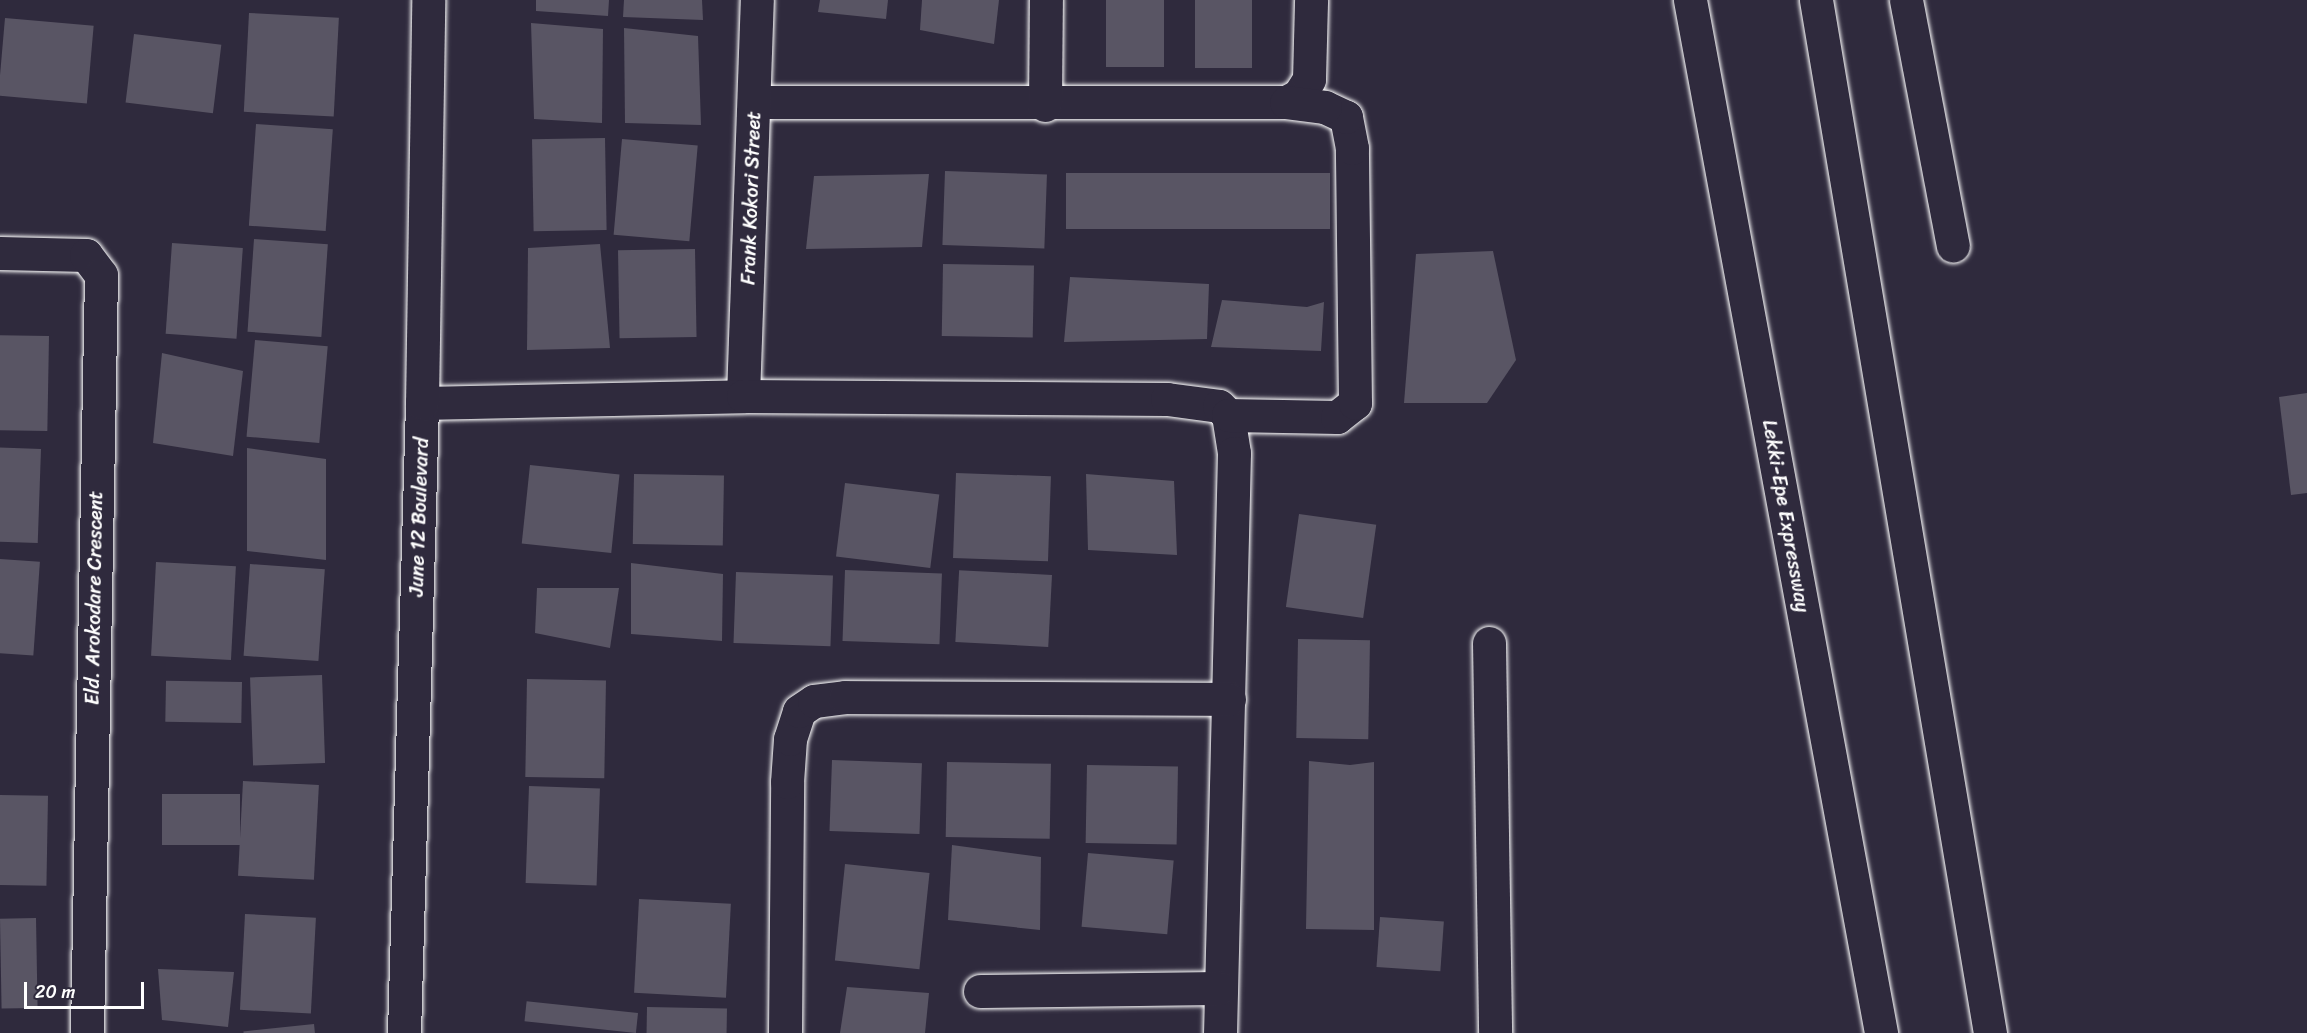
<!DOCTYPE html>
<style>
body{margin:0}
#map{position:relative;width:2307px;height:1033px;overflow:hidden;background:#2f2a3d;font-family:Sriracha,sans-serif}
div>[style]{position:absolute}
.building>*{inset:0;background:#595564;transform-origin:0 0}
.roads{filter:drop-shadow(0 0 2px #fff) drop-shadow(0 0 2px #fff)}
.minor>*{height:33px;margin:-16.5px;padding:0 16.5px;transform-origin:16.5px;border-radius:16.5px;background:#2f2a3d}
.highway>*{height:33px;margin:-16.5px;padding:0 16.5px;transform-origin:16.5px;border-radius:16.5px;background:#2f2a3d}
span{translate:-50% -50%;white-space:nowrap;text-align:center;line-height:1.15;-webkit-text-stroke:4.5px #2f2a3d;paint-order:stroke}
.street-label{font-size:20px;color:#fff}
.scale{position:absolute;left:24px;top:982px;width:120px;height:27px;box-sizing:border-box;border:3px solid #fff;border-top:0;padding-left:8px;font-size:18px;line-height:21px;white-space:nowrap;color:#fff;-webkit-text-stroke:4px #2f2a3d;paint-order:stroke}
</style>
<div id="map">
<div class="building">
<i style="clip-path:polygon(536px 0,609px 0,608px 16px,536px 11px)"></i>
<i style="clip-path:polygon(624px 0,702px 0,703px 20px,623px 17px)"></i>
<i style="clip-path:polygon(820px 0,888px 0,886px 19px,818px 12px)"></i>
<i style="clip-path:polygon(922px 0,999px 0,994px 44px,920px 30px)"></i>
<i style="left:1106px;top:0;width:58px;height:67px"></i>
<i style="left:1195px;top:0;width:57px;height:68px"></i>
<i style="left:249px;top:13px;width:90px;height:99px;rotate:3deg"></i>
<i style="left:5px;top:18px;width:89px;height:78px;rotate:5deg"></i>
<i style="clip-path:polygon(531px 23px,603px 29px,602px 123px,534px 119px)"></i>
<i style="clip-path:polygon(624px 28px,698px 36px,701px 125px,625px 123px)"></i>
<i style="left:134px;top:34px;width:88px;height:69px;rotate:7deg"></i>
<i style="left:256px;top:124px;width:77px;height:102px;rotate:4deg"></i>
<i style="left:605px;top:138px;width:92px;height:73px;rotate:89deg"></i>
<i style="left:622px;top:139px;width:76px;height:96px;rotate:5deg"></i>
<i style="left:945px;top:171px;width:102px;height:74px;rotate:2deg"></i>
<i style="left:1066px;top:173px;width:264px;height:56px"></i>
<i style="clip-path:polygon(929px 174px,922px 247px,806px 249px,814px 176px)"></i>
<i style="left:254px;top:239px;width:74px;height:93px;rotate:4deg"></i>
<i style="left:172px;top:243px;width:71px;height:91px;rotate:4deg"></i>
<i style="clip-path:polygon(600px 244px,610px 348px,527px 350px,528px 248px)"></i>
<i style="left:695px;top:249px;width:88px;height:77px;rotate:89deg"></i>
<i style="clip-path:polygon(1493px 251px,1516px 360px,1487px 403px,1404px 403px,1416px 254px)"></i>
<i style="left:943px;top:264px;width:91px;height:72px;rotate:1deg"></i>
<i style="clip-path:polygon(1070px 277px,1209px 284px,1207px 339px,1064px 342px)"></i>
<i style="clip-path:polygon(1222px 300px,1307px 307px,1324px 302px,1321px 351px,1211px 347px)"></i>
<i style="left:49px;top:336px;width:95px;height:49px;rotate:91deg"></i>
<i style="left:255px;top:340px;width:73px;height:97px;rotate:5deg"></i>
<i style="clip-path:polygon(162px 353px,243px 371px,233px 456px,153px 443px)"></i>
<i style="clip-path:polygon(2307px 393px,2307px 493px,2291px 495px,2279px 397px)"></i>
<i style="clip-path:polygon(247px 448px,326px 459px,326px 560px,247px 551px)"></i>
<i style="left:41px;top:449px;width:94px;height:41px;rotate:92deg"></i>
<i style="left:530px;top:465px;width:90px;height:79px;rotate:6deg"></i>
<i style="left:956px;top:473px;width:95px;height:85px;rotate:2deg"></i>
<i style="left:634px;top:474px;width:90px;height:70px;rotate:1deg"></i>
<i style="clip-path:polygon(1086px 474px,1174px 481px,1177px 555px,1088px 550px)"></i>
<i style="left:845px;top:483px;width:95px;height:74px;rotate:7deg"></i>
<i style="left:1299px;top:514px;width:78px;height:94px;rotate:8deg"></i>
<i style="left:0;top:559px;width:40px;height:94px;rotate:4deg"></i>
<i style="left:156px;top:562px;width:80px;height:94px;rotate:3deg"></i>
<i style="clip-path:polygon(631px 563px,723px 574px,722px 641px,631px 634px)"></i>
<i style="left:250px;top:564px;width:75px;height:92px;rotate:4deg"></i>
<i style="left:845px;top:570px;width:97px;height:71px;rotate:2deg"></i>
<i style="left:736px;top:572px;width:97px;height:71px;rotate:2deg"></i>
<i style="left:1052px;top:575px;width:72px;height:93px;rotate:93deg"></i>
<i style="clip-path:polygon(537px 588px,619px 588px,610px 648px,535px 633px)"></i>
<i style="left:1298px;top:639px;width:72px;height:99px;rotate:1deg"></i>
<i style="left:322px;top:675px;width:88px;height:72px;rotate:88deg"></i>
<i style="left:527px;top:679px;width:79px;height:98px;rotate:1deg"></i>
<i style="left:242px;top:682px;width:41px;height:76px;rotate:91deg"></i>
<i style="left:832px;top:760px;width:90px;height:71px;rotate:2deg"></i>
<i style="clip-path:polygon(1309px 761px,1350px 765px,1374px 762px,1374px 930px,1306px 929px)"></i>
<i style="left:947px;top:762px;width:104px;height:75px;rotate:1deg"></i>
<i style="left:1087px;top:765px;width:91px;height:78px;rotate:1deg"></i>
<i style="left:243px;top:781px;width:76px;height:95px;rotate:3deg"></i>
<i style="left:529px;top:786px;width:71px;height:97px;rotate:2deg"></i>
<i style="left:162px;top:794px;width:78px;height:51px"></i>
<i style="left:0;top:795px;width:48px;height:90px;rotate:1deg"></i>
<i style="clip-path:polygon(952px 845px,1041px 857px,1040px 930px,948px 920px)"></i>
<i style="left:1088px;top:853px;width:86px;height:74px;rotate:5deg"></i>
<i style="left:845px;top:864px;width:85px;height:97px;rotate:6deg"></i>
<i style="left:639px;top:899px;width:92px;height:94px;rotate:3deg"></i>
<i style="left:245px;top:914px;width:71px;height:96px;rotate:3deg"></i>
<i style="left:1380px;top:917px;width:64px;height:50px;rotate:4deg"></i>
<i style="left:36px;top:918px;width:90px;height:36px;rotate:89deg"></i>
<i style="clip-path:polygon(158px 969px,234px 972px,228px 1027px,162px 1020px)"></i>
<i style="clip-path:polygon(847px 987px,929px 993px,925px 1033px,840px 1033px)"></i>
<i style="left:647px;top:1007px;width:80px;height:26px;rotate:1deg"></i>
<i style="left:638px;top:1013px;width:20px;height:112px;rotate:96deg"></i>
<i style="left:314px;top:1024px;width:9px;height:71px;rotate:84deg"></i>
</div>
<div class="roads">
<div class="minor">
<i style="left:1906px;top:0;width:250px;rotate:79.2deg"></i>
<i style="left:756px;top:102px;width:530px"></i>
<i style="left:1286px;top:102px;width:15px;rotate:-28deg"></i>
<i style="left:1299px;top:95px;width:19px;rotate:-58deg"></i>
<i style="left:1309px;top:79px;width:79px;rotate:-88.5deg"></i>
<i style="left:1045px;top:105px;width:105px;rotate:-89.5deg"></i>
<i style="left:0;top:253px;width:86px;rotate:1.3deg"></i>
<i style="left:86px;top:255px;width:25px;rotate:53deg"></i>
<i style="left:101px;top:275px;width:758px;rotate:91.06deg"></i>
<i style="left:743px;top:396px;width:396px;rotate:-88deg"></i>
<i style="left:422px;top:403px;width:321px;rotate:-1.2deg"></i>
<i style="left:743px;top:396px;width:424px;rotate:0.4deg"></i>
<i style="left:1167px;top:399px;width:52px;rotate:7.7deg"></i>
<i style="left:1219px;top:406px;width:13px;rotate:45deg"></i>
<i style="left:1228px;top:415px;width:38px;rotate:81deg"></i>
<i style="left:1234px;top:453px;width:580px;rotate:91.38deg"></i>
<i style="left:1228px;top:415px;width:109px;rotate:1.1deg"></i>
<i style="left:1337px;top:417px;width:23px;rotate:-38deg"></i>
<i style="left:1355px;top:403px;width:255px;rotate:-90.7deg"></i>
<i style="left:1352px;top:148px;width:32px;rotate:-101deg"></i>
<i style="left:1346px;top:117px;width:23px;rotate:-155deg"></i>
<i style="left:1325px;top:107px;width:39px;rotate:-173deg"></i>
<i style="left:1489px;top:643px;width:390px;rotate:89.1deg"></i>
<i style="left:980px;top:991px;width:240px;rotate:-0.7deg"></i>
<i style="left:404px;top:1033px;width:630px;rotate:-88.36deg"></i>
<i style="left:422px;top:403px;width:403px;rotate:-89.1deg"></i>
<i style="left:785px;top:1033px;width:251px;rotate:-89.5deg"></i>
<i style="left:787px;top:782px;width:43px;rotate:-86deg"></i>
<i style="left:790px;top:739px;width:29px;rotate:-72deg"></i>
<i style="left:799px;top:711px;width:18px;rotate:-34deg"></i>
<i style="left:814px;top:701px;width:31px;rotate:-7deg"></i>
<i style="left:845px;top:697px;width:384px;rotate:0.3deg"></i>
</div>
<div class="highway">
<i style="left:1690px;top:0;width:1051px;rotate:79.52deg"></i>
<i style="left:1816px;top:0;width:1048px;rotate:80.44deg"></i>
</div>
</div>
<div class="street-label">
<span style="left:751px;top:198px;rotate:-88deg">Frank Kokori Street</span>
<span style="left:1786px;top:516px;rotate:80deg">Lekki-Epe Expressway</span>
<span style="left:419px;top:517px;rotate:-88deg">June 12 Boulevard</span>
<span style="left:94px;top:598px;rotate:-89deg">Eld. Arokodare Crescent</span>
</div>
<div class="scale">20 m</div>
</div>
